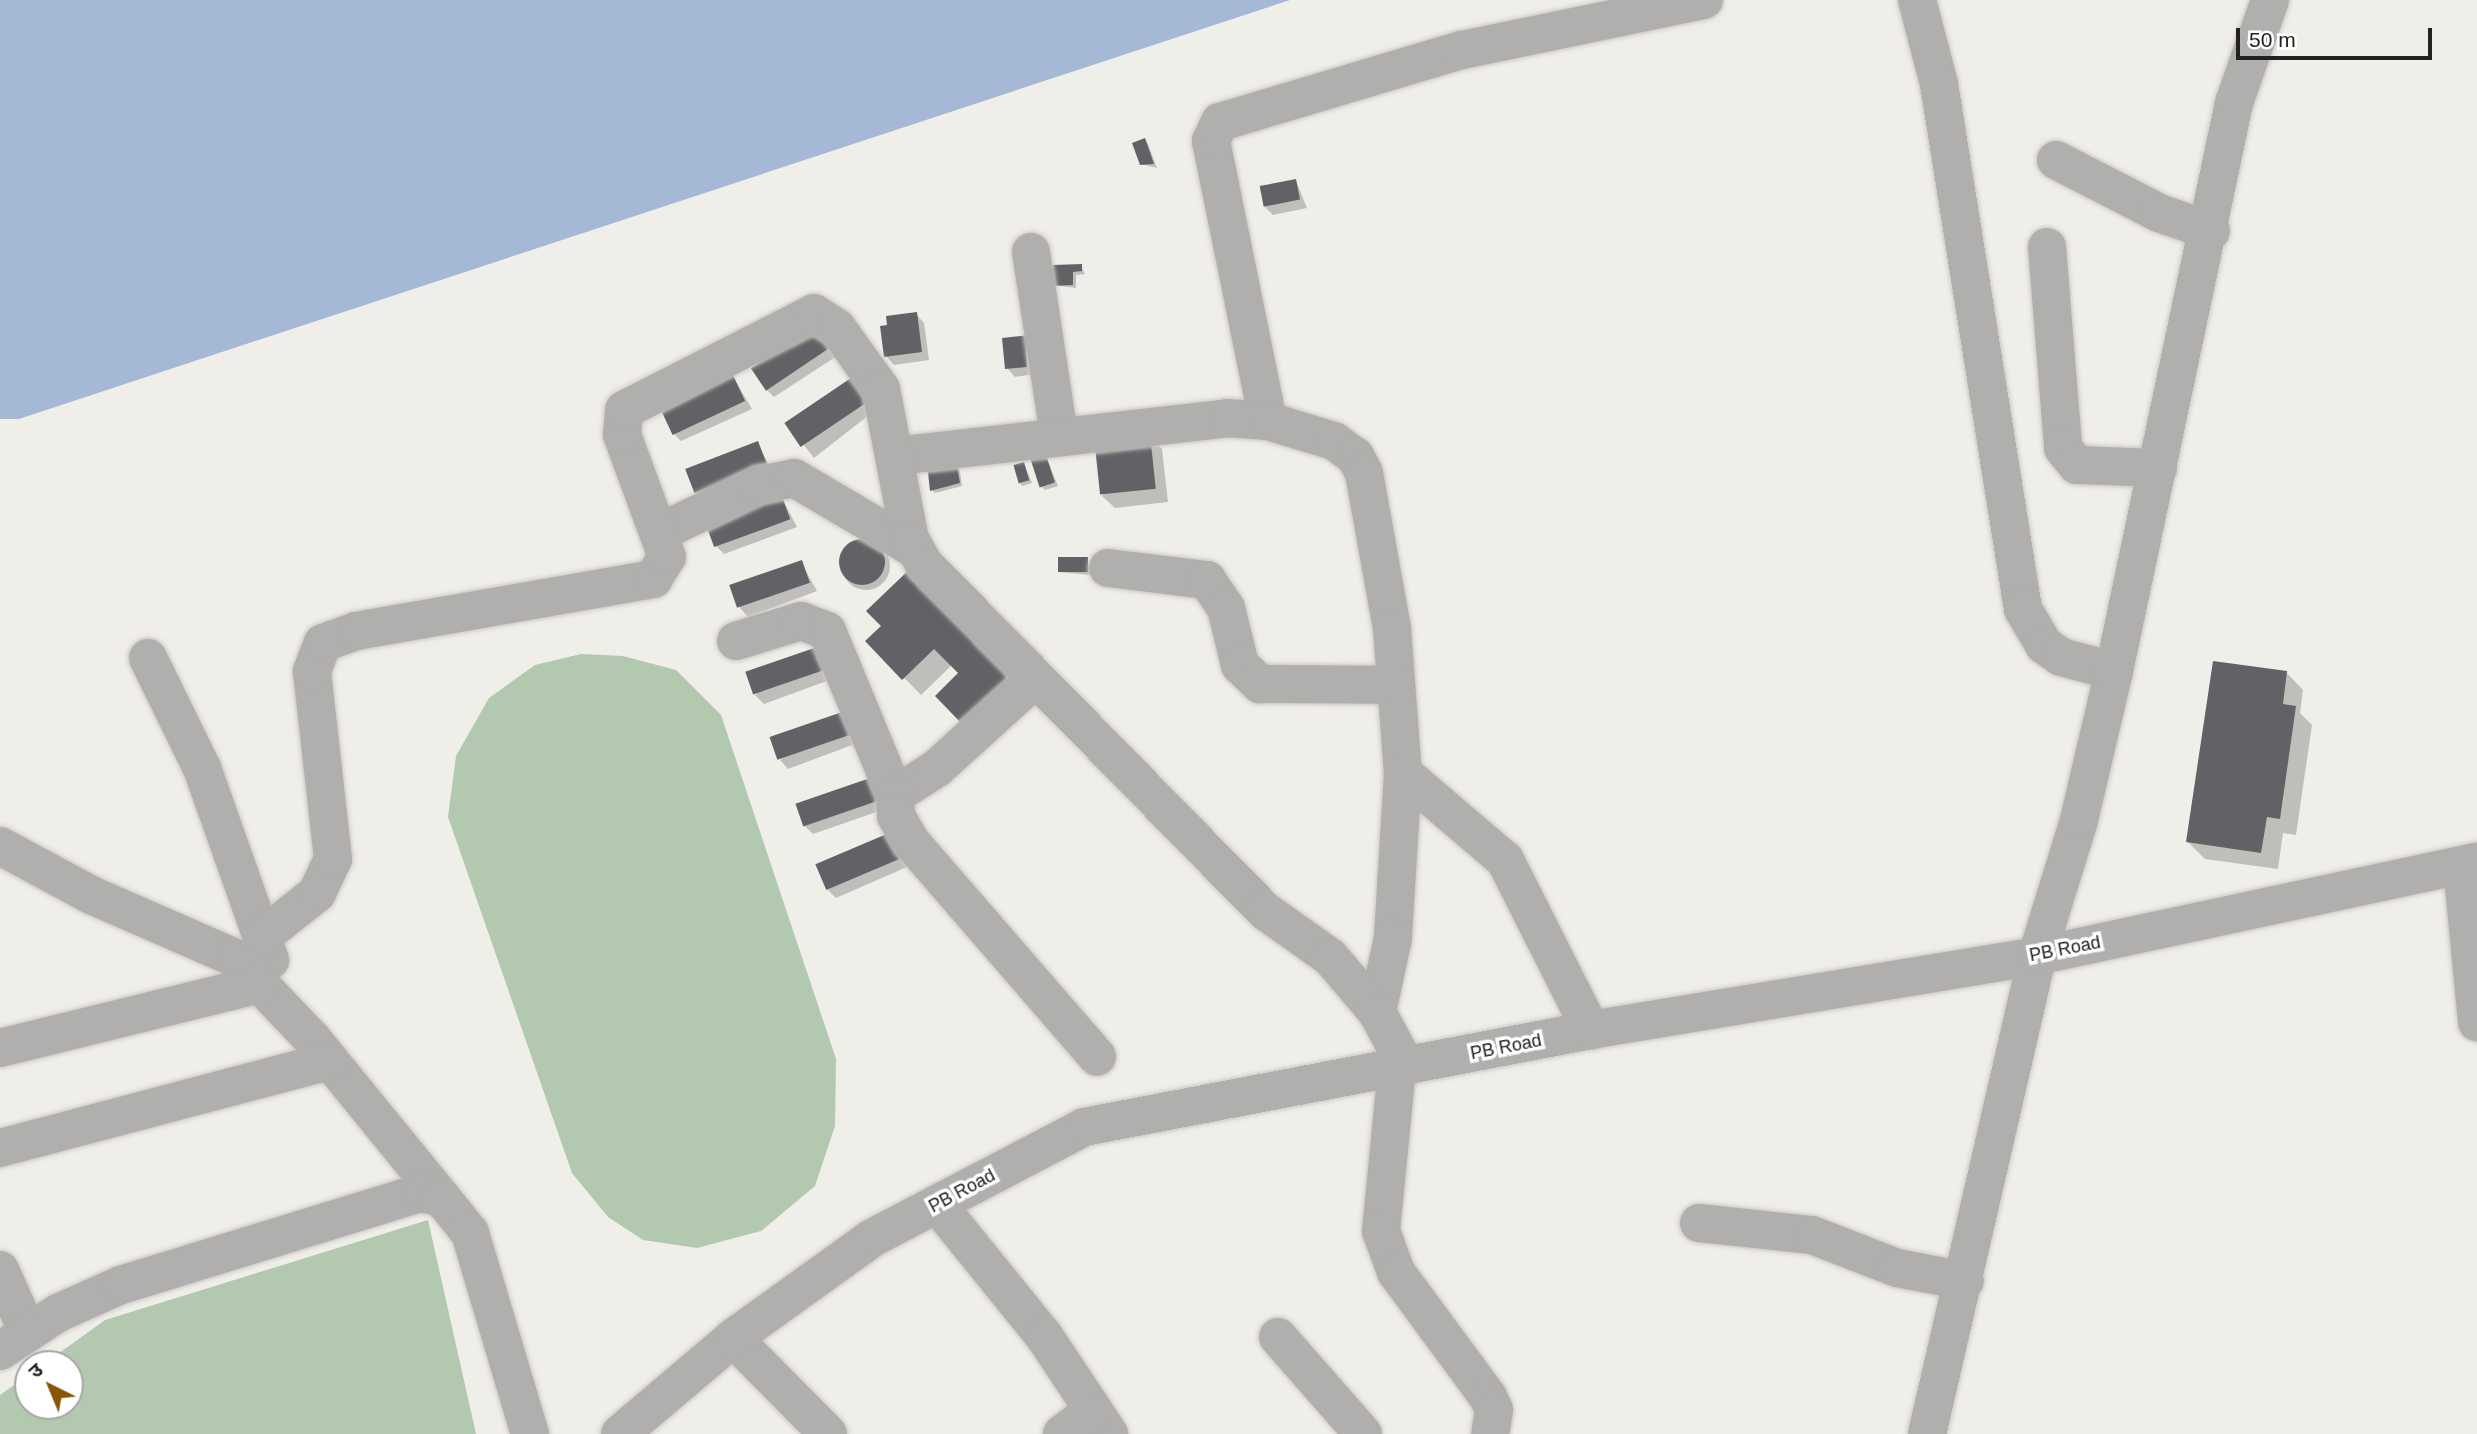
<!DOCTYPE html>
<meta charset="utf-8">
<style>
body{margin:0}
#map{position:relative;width:2477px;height:1434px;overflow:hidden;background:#f0eee9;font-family:Arial,"Noto Sans Devanagari",sans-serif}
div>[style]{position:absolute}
.green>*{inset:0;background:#b2c8af}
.water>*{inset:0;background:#a5b9d7}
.shadow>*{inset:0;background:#0003;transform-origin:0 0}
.round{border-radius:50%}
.building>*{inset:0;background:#626165;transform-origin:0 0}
.roads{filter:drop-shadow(0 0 2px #cbc9c5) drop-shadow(0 0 2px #cbc9c5)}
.minor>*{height:38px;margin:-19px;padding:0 19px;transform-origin:19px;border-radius:19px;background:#b1aeae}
span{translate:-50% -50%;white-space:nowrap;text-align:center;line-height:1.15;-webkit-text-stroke:7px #fff;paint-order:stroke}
.street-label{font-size:18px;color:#22211f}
.north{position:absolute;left:14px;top:1350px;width:70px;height:70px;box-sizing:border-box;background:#fff;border:2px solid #a7a6a5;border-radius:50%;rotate:317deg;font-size:19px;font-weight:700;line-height:28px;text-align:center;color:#22211f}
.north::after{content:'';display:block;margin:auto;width:24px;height:32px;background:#8a5305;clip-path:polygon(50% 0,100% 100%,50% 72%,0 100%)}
.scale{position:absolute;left:2236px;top:28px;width:196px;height:32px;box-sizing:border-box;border:4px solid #22211f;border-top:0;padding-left:9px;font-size:21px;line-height:24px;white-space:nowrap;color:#22211f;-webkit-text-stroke:5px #fff;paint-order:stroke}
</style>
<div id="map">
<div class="green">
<i style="clip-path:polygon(581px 654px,623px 656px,676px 670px,721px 715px,836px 1059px,835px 1126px,815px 1186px,761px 1231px,697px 1248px,643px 1240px,608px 1217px,572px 1173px,448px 817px,456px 756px,489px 698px,535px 665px)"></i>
<i style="clip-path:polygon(428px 1220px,476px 1434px,0 1434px,0 1395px,28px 1375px,28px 1406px,70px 1406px,70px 1364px,44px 1364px,105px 1320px)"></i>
</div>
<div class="water">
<i style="clip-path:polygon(0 0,1290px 0,19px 419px,0 419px)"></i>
</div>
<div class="shadow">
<i style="clip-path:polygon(1145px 140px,1148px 144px,1157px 168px,1141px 164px)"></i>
<i style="clip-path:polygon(1296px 181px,1307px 208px,1273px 215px,1265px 207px)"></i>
<i style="clip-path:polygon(1081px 266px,1085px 274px,1076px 275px,1076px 288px,1053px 285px)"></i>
<i style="clip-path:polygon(916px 314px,924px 323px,929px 360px,894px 365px,886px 356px)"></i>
<i style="clip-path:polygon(818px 325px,840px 354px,774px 397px,766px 389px)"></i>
<i style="clip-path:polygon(1004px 340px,1045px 356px,1035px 374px,1015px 377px,1007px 368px)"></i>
<i style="clip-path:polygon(732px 375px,752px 409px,681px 441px,673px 433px)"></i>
<i style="left:853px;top:378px;width:39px;height:80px;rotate:52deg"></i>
<i style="clip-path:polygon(1149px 436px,1162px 449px,1168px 502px,1115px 508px,1102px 496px)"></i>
<i style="clip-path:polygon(757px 443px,774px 474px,704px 500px,696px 491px)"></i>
<i style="clip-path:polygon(1045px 454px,1058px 486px,1045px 490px,1041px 486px)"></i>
<i style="clip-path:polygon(1024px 464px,1032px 483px,1022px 486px,1019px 482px)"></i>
<i style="clip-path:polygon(959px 465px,962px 486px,935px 493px,932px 490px)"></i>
<i style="clip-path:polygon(781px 496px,797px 527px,724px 554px,716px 546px)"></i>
<i class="round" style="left:842px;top:542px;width:48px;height:48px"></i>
<i style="clip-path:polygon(1087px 558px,1091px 575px,1059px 572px)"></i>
<i style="clip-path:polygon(801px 562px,817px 591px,748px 617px,740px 608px,732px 587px)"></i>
<i style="clip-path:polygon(913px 568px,961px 673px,952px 665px,921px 695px,868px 641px,883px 626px)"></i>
<i style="clip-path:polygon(819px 648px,835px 678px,764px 704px,755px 695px)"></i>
<i style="clip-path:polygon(2286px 672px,2303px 690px,2300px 713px,2312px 725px,2296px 835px,2283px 833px,2278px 869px,2205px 859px,2188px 842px)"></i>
<i style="clip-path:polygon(848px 712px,863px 741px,788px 769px,780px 760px)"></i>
<i style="clip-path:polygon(872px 779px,888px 808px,813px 834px,805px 826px)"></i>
<i style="clip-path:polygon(889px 835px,907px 867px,836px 898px,828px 890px)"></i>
</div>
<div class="building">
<i style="clip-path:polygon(1145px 138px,1154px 164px,1140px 165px,1132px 143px)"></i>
<i style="left:1296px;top:179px;width:21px;height:37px;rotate:79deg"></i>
<i style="clip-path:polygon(1082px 264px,1082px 271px,1073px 272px,1073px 285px,1051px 286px,1053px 265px)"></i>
<i style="clip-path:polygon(917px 312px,922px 352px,884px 357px,880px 326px,887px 325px,886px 316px)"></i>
<i style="left:818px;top:323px;width:27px;height:81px;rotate:56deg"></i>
<i style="clip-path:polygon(1037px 334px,1038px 348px,1026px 350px,1027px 367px,1005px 369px,1002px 338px)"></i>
<i style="left:732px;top:373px;width:31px;height:80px;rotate:65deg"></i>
<i style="left:854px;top:376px;width:29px;height:84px;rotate:56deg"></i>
<i style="left:1150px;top:434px;width:55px;height:56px;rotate:84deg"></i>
<i style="left:758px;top:441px;width:26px;height:78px;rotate:69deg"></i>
<i style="left:1045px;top:452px;width:32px;height:16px;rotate:72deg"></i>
<i style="clip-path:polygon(956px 460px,960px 483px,930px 491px,927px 463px)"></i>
<i style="left:1024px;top:462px;width:19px;height:11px;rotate:74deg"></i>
<i style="left:781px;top:494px;width:27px;height:81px;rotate:70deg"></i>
<i class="round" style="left:839px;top:539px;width:46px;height:46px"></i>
<i style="left:1058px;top:557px;width:30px;height:15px"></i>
<i style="left:802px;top:560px;width:24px;height:77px;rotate:71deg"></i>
<i style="clip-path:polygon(913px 566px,1018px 673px,964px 726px,935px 696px,958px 673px,934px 649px,902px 680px,865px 641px,881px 626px,866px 611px)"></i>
<i style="left:820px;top:646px;width:24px;height:79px;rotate:71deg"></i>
<i style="clip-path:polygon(2213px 661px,2287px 671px,2283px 704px,2296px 706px,2280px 819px,2267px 817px,2261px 853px,2186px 842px)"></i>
<i style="left:848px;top:710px;width:24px;height:83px;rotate:71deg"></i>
<i style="left:873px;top:777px;width:24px;height:82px;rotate:71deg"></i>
<i style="left:889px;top:833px;width:28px;height:80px;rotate:67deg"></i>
</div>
<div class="roads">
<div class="minor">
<i style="left:1917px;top:0;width:87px;rotate:75.3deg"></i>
<i style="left:1939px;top:84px;width:532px;rotate:80.91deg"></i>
<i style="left:2023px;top:609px;width:42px;rotate:59.7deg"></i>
<i style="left:2044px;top:645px;width:21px;rotate:35deg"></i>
<i style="left:2061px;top:657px;width:55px;rotate:14.8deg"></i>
<i style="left:2056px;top:160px;width:116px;rotate:27.2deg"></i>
<i style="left:2159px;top:213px;width:55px;rotate:19.1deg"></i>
<i style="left:2047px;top:247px;width:202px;rotate:85.4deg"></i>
<i style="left:2063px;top:448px;width:22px;rotate:51deg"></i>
<i style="left:2077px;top:465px;width:81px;rotate:2.1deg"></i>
<i style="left:1031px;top:252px;width:185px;rotate:81.3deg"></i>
<i style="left:1268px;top:421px;width:286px;rotate:-101.5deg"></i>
<i style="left:1211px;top:141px;width:21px;rotate:-65deg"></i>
<i style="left:1220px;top:122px;width:252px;rotate:-16.6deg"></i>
<i style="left:1462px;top:50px;width:247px;rotate:-11.7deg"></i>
<i style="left:896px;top:456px;width:333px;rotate:-6.5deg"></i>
<i style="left:1227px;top:418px;width:41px;rotate:4.2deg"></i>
<i style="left:1268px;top:421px;width:69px;rotate:16.9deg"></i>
<i style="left:1334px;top:441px;width:26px;rotate:36deg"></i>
<i style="left:1355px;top:456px;width:19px;rotate:62deg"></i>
<i style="left:1364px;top:473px;width:158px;rotate:79.8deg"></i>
<i style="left:1392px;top:628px;width:145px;rotate:85.7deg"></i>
<i style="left:1403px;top:773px;width:165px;rotate:93.5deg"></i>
<i style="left:1393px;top:938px;width:76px;rotate:102.2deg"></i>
<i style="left:660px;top:532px;width:110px;rotate:-25.4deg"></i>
<i style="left:759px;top:485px;width:36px;rotate:-11deg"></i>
<i style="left:794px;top:478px;width:140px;rotate:30.4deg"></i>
<i style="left:1108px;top:568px;width:100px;rotate:6.9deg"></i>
<i style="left:1207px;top:580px;width:34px;rotate:56deg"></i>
<i style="left:1226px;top:608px;width:59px;rotate:76.2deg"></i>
<i style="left:1240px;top:665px;width:28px;rotate:44deg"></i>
<i style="left:1260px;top:684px;width:136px;rotate:0.4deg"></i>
<i style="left:736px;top:641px;width:68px;rotate:-17.1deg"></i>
<i style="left:801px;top:621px;width:28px;rotate:21deg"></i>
<i style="left:827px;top:631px;width:178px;rotate:67.5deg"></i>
<i style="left:895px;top:795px;width:50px;rotate:-32.7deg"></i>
<i style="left:937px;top:768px;width:132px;rotate:-42.2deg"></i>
<i style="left:148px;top:658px;width:123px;rotate:63.9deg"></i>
<i style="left:202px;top:768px;width:204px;rotate:70.5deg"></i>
<i style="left:1403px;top:773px;width:134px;rotate:40.5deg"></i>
<i style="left:1505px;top:860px;width:191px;rotate:63.2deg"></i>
<i style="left:895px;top:795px;width:21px;rotate:87deg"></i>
<i style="left:896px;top:816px;width:30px;rotate:60deg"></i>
<i style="left:911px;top:842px;width:284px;rotate:49.1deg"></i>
<i style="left:0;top:846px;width:103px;rotate:28.3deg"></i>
<i style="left:91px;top:895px;width:157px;rotate:23.6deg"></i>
<i style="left:235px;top:958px;width:113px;rotate:46.4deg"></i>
<i style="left:313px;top:1040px;width:203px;rotate:50.8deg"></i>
<i style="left:2462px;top:866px;width:157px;rotate:84.5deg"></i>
<i style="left:263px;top:936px;width:69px;rotate:-38.5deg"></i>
<i style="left:317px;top:893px;width:38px;rotate:-65deg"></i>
<i style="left:333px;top:859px;width:189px;rotate:-96.4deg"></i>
<i style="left:312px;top:671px;width:30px;rotate:-69deg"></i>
<i style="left:323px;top:643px;width:35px;rotate:-20deg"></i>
<i style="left:356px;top:631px;width:302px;rotate:-9.9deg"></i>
<i style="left:653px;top:579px;width:26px;rotate:-58deg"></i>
<i style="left:667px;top:557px;width:130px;rotate:-110.2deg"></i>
<i style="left:622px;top:435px;width:25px;rotate:-85deg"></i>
<i style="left:624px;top:410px;width:213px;rotate:-27deg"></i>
<i style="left:814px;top:313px;width:27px;rotate:33deg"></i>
<i style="left:837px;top:328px;width:75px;rotate:54.2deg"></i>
<i style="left:881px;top:389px;width:153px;rotate:79.1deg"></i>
<i style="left:910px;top:539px;width:29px;rotate:61deg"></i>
<i style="left:924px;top:564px;width:487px;rotate:45.5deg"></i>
<i style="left:1265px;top:911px;width:80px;rotate:35.3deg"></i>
<i style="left:1330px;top:957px;width:72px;rotate:49.5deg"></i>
<i style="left:1377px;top:1012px;width:61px;rotate:61.8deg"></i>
<i style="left:0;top:1048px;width:268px;rotate:-13.8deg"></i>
<i style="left:1397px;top:1068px;width:164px;rotate:95.6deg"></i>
<i style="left:1381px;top:1231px;width:44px;rotate:69.9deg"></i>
<i style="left:1396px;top:1272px;width:155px;rotate:53.6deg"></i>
<i style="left:1488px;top:1397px;width:14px;rotate:65deg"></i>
<i style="left:1494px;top:1410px;width:24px;rotate:99deg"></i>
<i style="left:0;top:1148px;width:341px;rotate:-14.8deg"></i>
<i style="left:937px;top:1204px;width:170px;rotate:51deg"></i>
<i style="left:1044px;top:1336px;width:118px;rotate:56.4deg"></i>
<i style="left:1699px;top:1223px;width:114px;rotate:6.1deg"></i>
<i style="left:1812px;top:1235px;width:91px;rotate:21.2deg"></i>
<i style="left:1897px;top:1268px;width:69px;rotate:10.8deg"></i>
<i style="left:0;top:1270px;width:69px;rotate:66deg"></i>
<i style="left:1278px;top:1337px;width:129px;rotate:48.8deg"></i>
<i style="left:733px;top:1338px;width:135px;rotate:45.3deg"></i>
<i style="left:0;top:1351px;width:69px;rotate:-33.2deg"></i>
<i style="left:58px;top:1313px;width:69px;rotate:-24deg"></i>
<i style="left:121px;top:1285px;width:313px;rotate:-17.1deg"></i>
<i style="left:420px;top:1193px;width:21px;rotate:11deg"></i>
<i style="left:441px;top:1197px;width:46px;rotate:51.1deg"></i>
<i style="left:470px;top:1233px;width:210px;rotate:73.4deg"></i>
<i style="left:620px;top:1434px;width:148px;rotate:-40.3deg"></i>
<i style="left:733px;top:1338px;width:171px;rotate:-35.7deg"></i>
<i style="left:872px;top:1238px;width:239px;rotate:-27.6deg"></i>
<i style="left:1084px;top:1127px;width:516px;rotate:-10.83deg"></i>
<i style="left:1591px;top:1030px;width:452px;rotate:-9.4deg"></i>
<i style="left:2037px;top:956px;width:450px;rotate:-12.1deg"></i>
<i style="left:1062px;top:1434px;width:38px;rotate:-37deg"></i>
<i style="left:1927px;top:1434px;width:490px;rotate:-77deg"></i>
<i style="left:2037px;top:956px;width:142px;rotate:-72.8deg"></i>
<i style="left:2079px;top:820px;width:153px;rotate:-76.8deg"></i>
<i style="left:2114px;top:671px;width:581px;rotate:-78.07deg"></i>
<i style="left:2234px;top:103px;width:109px;rotate:-70.7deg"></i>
</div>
</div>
<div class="street-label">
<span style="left:2065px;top:949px;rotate:-11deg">PB Road</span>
<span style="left:1506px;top:1047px;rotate:-11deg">PB Road</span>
<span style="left:962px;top:1191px;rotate:-28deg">PB Road</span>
</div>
<div class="north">उ</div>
<div class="scale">50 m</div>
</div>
